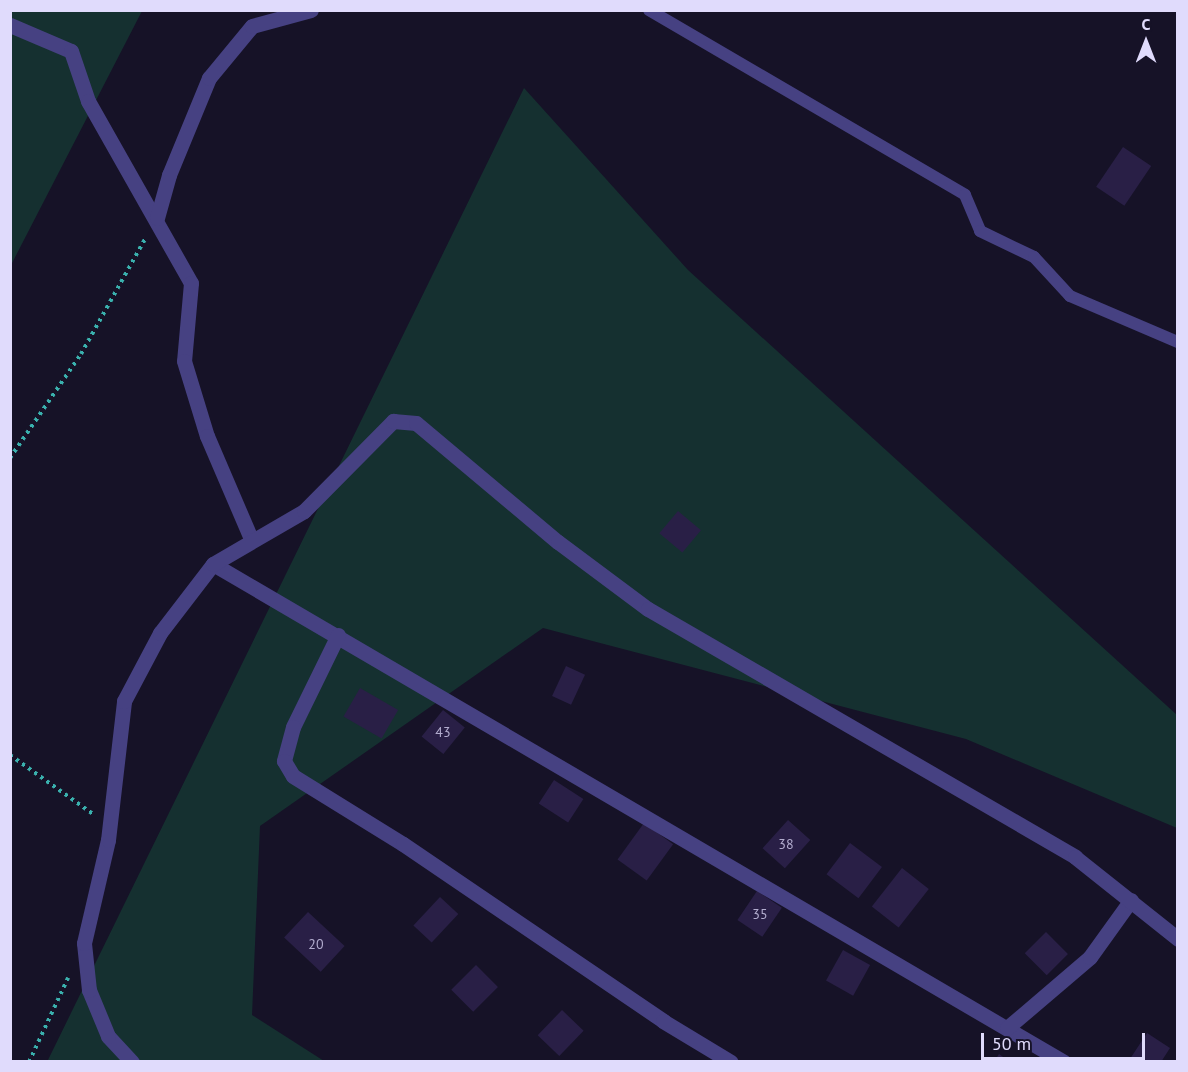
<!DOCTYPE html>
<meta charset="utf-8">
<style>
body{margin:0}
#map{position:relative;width:1188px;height:1072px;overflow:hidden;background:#161227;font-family:"PT Sans",sans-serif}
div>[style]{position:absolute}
.green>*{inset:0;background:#153030}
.building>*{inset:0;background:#291f46;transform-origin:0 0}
.path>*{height:4px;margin-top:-2px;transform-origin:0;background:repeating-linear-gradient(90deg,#3ab1ae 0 3px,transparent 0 7.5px)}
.service>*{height:12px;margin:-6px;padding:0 6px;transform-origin:6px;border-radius:6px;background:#464182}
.minor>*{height:15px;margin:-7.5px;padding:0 7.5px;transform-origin:7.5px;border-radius:7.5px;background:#464182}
span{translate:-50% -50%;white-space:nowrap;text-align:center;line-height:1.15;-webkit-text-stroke:5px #161227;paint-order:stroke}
.number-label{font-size:14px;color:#b2acce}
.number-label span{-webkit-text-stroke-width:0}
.frame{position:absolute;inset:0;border:12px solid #e0dbfc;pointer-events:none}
.north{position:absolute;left:1116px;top:12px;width:60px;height:60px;-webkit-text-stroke:4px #161227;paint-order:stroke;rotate:0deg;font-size:16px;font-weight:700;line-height:24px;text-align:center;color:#e0dbfc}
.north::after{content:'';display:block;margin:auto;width:21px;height:27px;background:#e0dbfc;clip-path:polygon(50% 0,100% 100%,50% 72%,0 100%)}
.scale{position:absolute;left:981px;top:1033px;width:164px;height:27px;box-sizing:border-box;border:3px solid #e0dbfc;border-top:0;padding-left:8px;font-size:18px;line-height:21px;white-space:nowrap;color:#e0dbfc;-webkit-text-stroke:4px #161227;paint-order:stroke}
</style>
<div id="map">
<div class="green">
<i style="clip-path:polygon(11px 11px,142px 11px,11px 265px)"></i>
<i style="clip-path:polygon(524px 88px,688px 270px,1177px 715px,1177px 828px,966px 739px,543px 628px,260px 826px,252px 1015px,324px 1061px,47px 1062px)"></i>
</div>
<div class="building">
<i style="left:1123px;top:147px;width:34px;height:48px;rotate:34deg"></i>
<i style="left:678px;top:511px;width:30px;height:29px;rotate:40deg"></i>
<i style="left:566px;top:666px;width:21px;height:33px;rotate:25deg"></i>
<i style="left:360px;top:688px;width:44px;height:33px;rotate:30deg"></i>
<i style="left:443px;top:710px;width:28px;height:34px;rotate:39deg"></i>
<i style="left:554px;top:780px;width:35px;height:28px;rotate:33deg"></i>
<i style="left:788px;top:820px;width:30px;height:38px;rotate:42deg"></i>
<i style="left:644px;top:823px;width:36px;height:45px;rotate:36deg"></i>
<i style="left:850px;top:843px;width:40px;height:39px;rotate:37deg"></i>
<i style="left:902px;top:868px;width:34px;height:49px;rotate:38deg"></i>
<i style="left:757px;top:891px;width:30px;height:35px;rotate:34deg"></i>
<i style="left:440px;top:897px;width:25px;height:39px;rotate:43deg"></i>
<i style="left:308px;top:912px;width:50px;height:35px;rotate:43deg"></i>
<i style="left:1046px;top:932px;width:31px;height:30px;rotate:45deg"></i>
<i style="left:843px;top:950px;width:31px;height:35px;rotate:29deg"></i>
<i style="left:476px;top:965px;width:31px;height:35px;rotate:45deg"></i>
<i style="left:562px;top:1010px;width:30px;height:35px;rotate:44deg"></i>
<i style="clip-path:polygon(1147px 1033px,1170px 1048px,1161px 1062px,1128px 1062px)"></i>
<i style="clip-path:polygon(999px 1054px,1010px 1062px,994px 1062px)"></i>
</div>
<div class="path">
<i style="left:10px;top:458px;width:126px;rotate:-55.7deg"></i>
<i style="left:81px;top:354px;width:134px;rotate:-60.9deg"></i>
<i style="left:10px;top:755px;width:102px;rotate:35.4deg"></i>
<i style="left:29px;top:1062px;width:93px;rotate:-65.1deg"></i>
</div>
<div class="service">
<i style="left:649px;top:10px;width:366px;rotate:30.3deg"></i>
<i style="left:965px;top:195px;width:39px;rotate:67deg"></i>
<i style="left:980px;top:231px;width:60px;rotate:25.7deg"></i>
<i style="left:1034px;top:257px;width:53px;rotate:47.3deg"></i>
<i style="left:1070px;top:296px;width:117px;rotate:23.1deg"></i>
</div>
<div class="minor">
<i style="left:10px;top:25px;width:66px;rotate:23.1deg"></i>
<i style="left:71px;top:51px;width:53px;rotate:71.2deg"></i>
<i style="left:88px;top:101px;width:209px;rotate:60.5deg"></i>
<i style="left:191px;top:283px;width:78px;rotate:95.1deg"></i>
<i style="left:184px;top:361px;width:78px;rotate:73deg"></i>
<i style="left:207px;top:436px;width:114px;rotate:66.8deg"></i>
<i style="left:157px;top:218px;width:45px;rotate:-74.4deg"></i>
<i style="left:169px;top:175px;width:105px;rotate:-67.6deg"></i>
<i style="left:209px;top:78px;width:67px;rotate:-50.4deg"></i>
<i style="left:252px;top:26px;width:61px;rotate:-15.2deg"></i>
<i style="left:213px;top:564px;width:986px;rotate:30.34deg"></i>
<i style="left:338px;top:635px;width:102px;rotate:116.1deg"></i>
<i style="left:293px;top:727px;width:35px;rotate:105deg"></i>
<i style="left:284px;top:761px;width:17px;rotate:59deg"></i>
<i style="left:293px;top:776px;width:129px;rotate:31.7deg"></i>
<i style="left:403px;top:844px;width:315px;rotate:34.2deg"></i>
<i style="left:663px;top:1021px;width:79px;rotate:31.1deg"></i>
<i style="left:1007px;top:1028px;width:109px;rotate:-40.5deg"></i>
<i style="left:1090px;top:957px;width:70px;rotate:-54.3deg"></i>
<i style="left:132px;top:1062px;width:35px;rotate:-133deg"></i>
<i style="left:108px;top:1036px;width:50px;rotate:-112.4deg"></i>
<i style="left:89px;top:990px;width:47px;rotate:-96.1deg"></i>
<i style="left:84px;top:943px;width:106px;rotate:-76.9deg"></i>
<i style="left:108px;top:840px;width:140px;rotate:-83.4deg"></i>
<i style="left:124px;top:701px;width:77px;rotate:-62.1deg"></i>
<i style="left:160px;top:633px;width:87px;rotate:-52.5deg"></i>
<i style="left:213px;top:564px;width:105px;rotate:-30.2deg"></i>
<i style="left:304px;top:511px;width:127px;rotate:-45.3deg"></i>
<i style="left:393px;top:421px;width:23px;rotate:5deg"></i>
<i style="left:416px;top:423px;width:185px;rotate:40deg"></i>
<i style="left:558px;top:542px;width:112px;rotate:36.7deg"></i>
<i style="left:648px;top:609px;width:494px;rotate:30.1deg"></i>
<i style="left:1075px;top:857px;width:132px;rotate:38.5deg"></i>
</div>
<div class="number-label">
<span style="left:443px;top:732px">43</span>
<span style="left:786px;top:844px">38</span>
<span style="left:760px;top:914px">35</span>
<span style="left:316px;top:944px">20</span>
</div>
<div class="frame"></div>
<div class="north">С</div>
<div class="scale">50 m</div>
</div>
